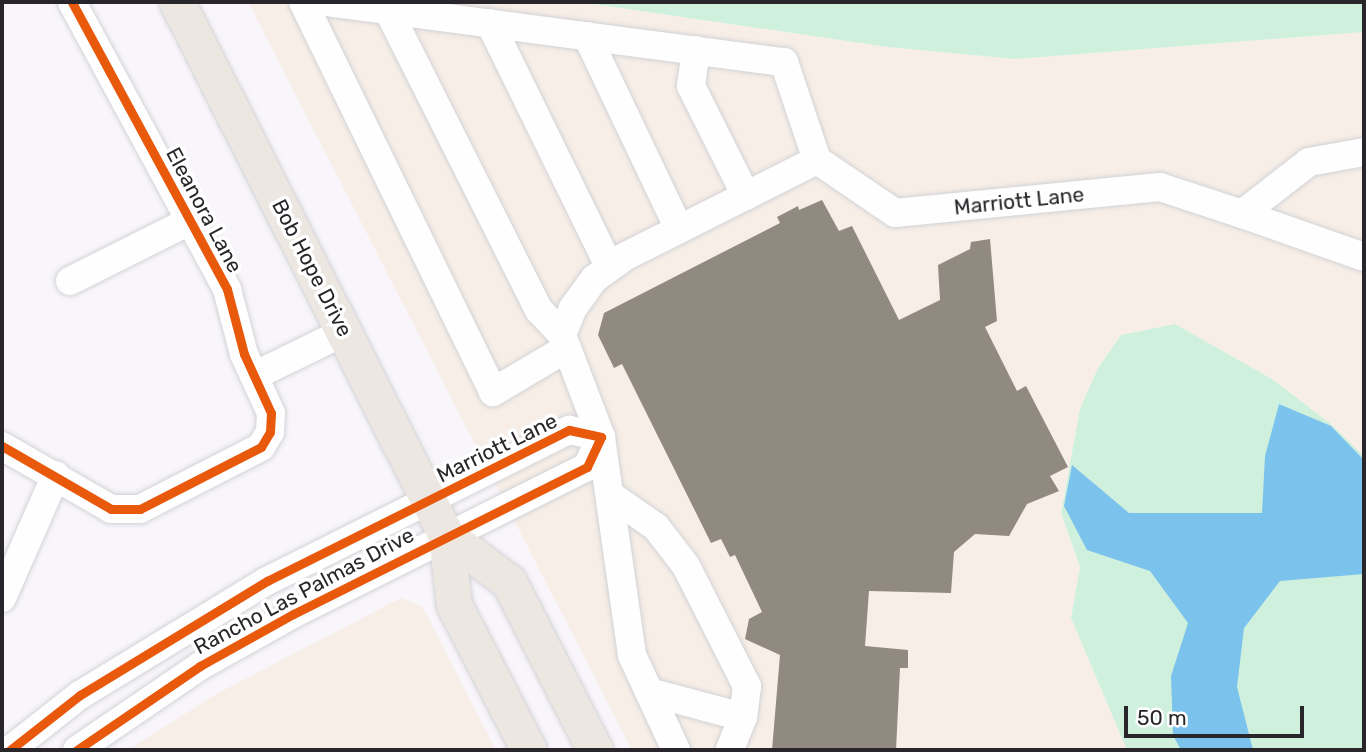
<!DOCTYPE html>
<style>
body{margin:0}
#map{position:relative;width:1366px;height:752px;overflow:hidden;background:#f8f6fb;font-family:Rubik,sans-serif}
div>[style]{position:absolute}
.commercial>*{inset:0;background:#f7efe7}
.green>*{inset:0;background:#d0f0de}
.water>*{inset:0;background:#7bc2ec}
.building>*{inset:0;background:#918a81}
.roads{filter:drop-shadow(0 0 2px #d3d2d6) drop-shadow(0 0 2px #d3d2d6)}
.minor>*{height:28px;margin:-14px;padding:0 14px;transform-origin:14px;border-radius:14px;background:#fefefe}
.major>*{height:35px;margin:-17.5px;padding:0 17.5px;transform-origin:17.5px;border-radius:17.5px;background:#ece7e1}
.cycleway>*{height:9px;margin:-4.5px;padding:0 4.5px;transform-origin:4.5px;border-radius:4.5px;background:#e8590c}
span{translate:-50% -50%;white-space:nowrap;text-align:center;line-height:1.15;-webkit-text-stroke:7px #fff;paint-order:stroke}
.street-label{font-size:21px;color:#28262a}
.frame{position:absolute;inset:0;border:4px solid #28262a;pointer-events:none}
.scale{position:absolute;left:1124px;top:706px;width:180px;height:32px;box-sizing:border-box;border:4px solid #28262a;border-top:0;padding-left:9px;font-size:21px;line-height:24px;white-space:nowrap;color:#28262a;-webkit-text-stroke:5px #fff;paint-order:stroke}
</style>
<div id="map">
<div class="commercial">
<i style="clip-path:polygon(248px 2px,580px 2px,888px 47px,1015px 59px,1364px 32px,1364px 456px,1331px 424px,1272px 379px,1175px 324px,1121px 335px,1098px 368px,1080px 409px,1061px 513px,1080px 568px,1071px 618px,1127px 750px,632px 750px)"></i>
<i style="clip-path:polygon(401px 598px,422px 606px,496px 750px,128px 750px,216px 694px)"></i>
</div>
<div class="green">
<i style="clip-path:polygon(580px 2px,1364px 2px,1364px 32px,1015px 59px,888px 47px)"></i>
<i style="clip-path:polygon(1175px 324px,1272px 379px,1331px 424px,1364px 456px,1364px 750px,1127px 750px,1071px 618px,1080px 567px,1061px 513px,1080px 409px,1098px 368px,1121px 335px)"></i>
</div>
<div class="water">
<i style="clip-path:polygon(1279px 404px,1331px 426px,1364px 460px,1364px 574px,1280px 581px,1244px 628px,1237px 687px,1253px 750px,1181px 750px,1173px 735px,1171px 676px,1188px 623px,1150px 571px,1087px 550px,1064px 506px,1072px 465px,1129px 513px,1262px 513px,1265px 456px)"></i>
</div>
<div class="building">
<i style="clip-path:polygon(822px 200px,839px 231px,852px 226px,899px 320px,940px 300px,938px 265px,970px 249px,971px 242px,990px 239px,997px 321px,985px 327px,1017px 391px,1026px 386px,1068px 467px,1050px 476px,1059px 491px,1027px 504px,1009px 536px,975px 534px,954px 552px,951px 593px,869px 591px,865px 646px,908px 650px,908px 668px,900px 668px,896px 750px,772px 750px,780px 655px,745px 639px,749px 619px,762px 612px,735px 555px,730px 557px,721px 539px,711px 543px,622px 364px,614px 368px,598px 335px,604px 313px,780px 223px,777px 217px,798px 206px,799px 210px)"></i>
</div>
<div class="roads">
<div class="minor">
<i style="left:303px;top:2px;width:434px;rotate:64deg"></i>
<i style="left:493px;top:392px;width:86px;rotate:-30.7deg"></i>
<i style="left:326px;top:2px;width:462px;rotate:7.5deg"></i>
<i style="left:784px;top:62px;width:103px;rotate:71.4deg"></i>
<i style="left:388px;top:10px;width:336px;rotate:63.3deg"></i>
<i style="left:539px;top:310px;width:34px;rotate:47deg"></i>
<i style="left:490px;top:23px;width:271px;rotate:63.9deg"></i>
<i style="left:587px;top:36px;width:214px;rotate:64.5deg"></i>
<i style="left:696px;top:50px;width:36px;rotate:98deg"></i>
<i style="left:691px;top:86px;width:123px;rotate:63.4deg"></i>
<i style="left:1242px;top:214px;width:129px;rotate:19.4deg"></i>
<i style="left:70px;top:281px;width:136px;rotate:-26.6deg"></i>
<i style="left:256px;top:375px;width:98px;rotate:-26deg"></i>
<i style="left:2px;top:446px;width:126px;rotate:30deg"></i>
<i style="left:111px;top:509px;width:29px"></i>
<i style="left:140px;top:509px;width:136px;rotate:-27.1deg"></i>
<i style="left:261px;top:447px;width:17px;rotate:-59deg"></i>
<i style="left:270px;top:432px;width:19px;rotate:-87deg"></i>
<i style="left:271px;top:413px;width:65px;rotate:-114.6deg"></i>
<i style="left:244px;top:354px;width:67px;rotate:-104.7deg"></i>
<i style="left:227px;top:289px;width:326px;rotate:-118.4deg"></i>
<i style="left:610px;top:495px;width:56px;rotate:34.8deg"></i>
<i style="left:656px;top:527px;width:49px;rotate:52.4deg"></i>
<i style="left:686px;top:566px;width:135px;rotate:63.1deg"></i>
<i style="left:747px;top:686px;width:31px;rotate:97deg"></i>
<i style="left:743px;top:717px;width:35px;rotate:112deg"></i>
<i style="left:2px;top:598px;width:134px;rotate:-66.3deg"></i>
<i style="left:649px;top:692px;width:97px;rotate:14.9deg"></i>
<i style="left:10px;top:750px;width:89px;rotate:-38.2deg"></i>
<i style="left:80px;top:695px;width:219px;rotate:-31.4deg"></i>
<i style="left:267px;top:581px;width:338px;rotate:-26.6deg"></i>
<i style="left:569px;top:430px;width:33px;rotate:12deg"></i>
<i style="left:77px;top:750px;width:149px;rotate:-34.3deg"></i>
<i style="left:200px;top:666px;width:107px;rotate:-29.2deg"></i>
<i style="left:293px;top:614px;width:329px;rotate:-26.6deg"></i>
<i style="left:587px;top:467px;width:33px;rotate:-65deg"></i>
<i style="left:676px;top:750px;width:105px;rotate:-114.9deg"></i>
<i style="left:632px;top:655px;width:220px;rotate:-98.1deg"></i>
<i style="left:601px;top:437px;width:109px;rotate:-110.9deg"></i>
<i style="left:562px;top:335px;width:29px;rotate:-68deg"></i>
<i style="left:573px;top:308px;width:36px;rotate:-54deg"></i>
<i style="left:594px;top:279px;width:37px;rotate:-36deg"></i>
<i style="left:624px;top:257px;width:216px;rotate:-26.7deg"></i>
<i style="left:817px;top:160px;width:94px;rotate:34.2deg"></i>
<i style="left:895px;top:213px;width:266px;rotate:-5.6deg"></i>
<i style="left:1160px;top:187px;width:86px;rotate:18.2deg"></i>
<i style="left:1242px;top:214px;width:85px;rotate:-37.8deg"></i>
<i style="left:1309px;top:162px;width:56px;rotate:-10.3deg"></i>
</div>
<div class="major">
<i style="left:177px;top:2px;width:597px;rotate:63.22deg"></i>
<i style="left:446px;top:535px;width:70px;rotate:83.5deg"></i>
<i style="left:454px;top:605px;width:163px;rotate:62.7deg"></i>
<i style="left:446px;top:535px;width:79px;rotate:36.7deg"></i>
<i style="left:509px;top:582px;width:189px;rotate:62.9deg"></i>
</div>
</div>
<div class="cycleway">
<i style="left:2px;top:446px;width:126px;rotate:30deg"></i>
<i style="left:111px;top:509px;width:29px"></i>
<i style="left:140px;top:509px;width:136px;rotate:-27.1deg"></i>
<i style="left:261px;top:447px;width:17px;rotate:-59deg"></i>
<i style="left:270px;top:432px;width:19px;rotate:-87deg"></i>
<i style="left:271px;top:413px;width:65px;rotate:-114.6deg"></i>
<i style="left:244px;top:354px;width:67px;rotate:-104.7deg"></i>
<i style="left:227px;top:289px;width:326px;rotate:-118.4deg"></i>
<i style="left:10px;top:750px;width:89px;rotate:-38.2deg"></i>
<i style="left:80px;top:695px;width:219px;rotate:-31.4deg"></i>
<i style="left:267px;top:581px;width:338px;rotate:-26.6deg"></i>
<i style="left:569px;top:430px;width:33px;rotate:12deg"></i>
<i style="left:601px;top:437px;width:33px;rotate:115deg"></i>
<i style="left:587px;top:467px;width:329px;rotate:153.4deg"></i>
<i style="left:293px;top:614px;width:107px;rotate:150.8deg"></i>
<i style="left:200px;top:666px;width:149px;rotate:145.7deg"></i>
</div>
<div class="street-label">
<span style="left:1019px;top:201px;rotate:-6deg">Marriott Lane</span>
<span style="left:204px;top:210px;rotate:62deg">Eleanora Lane</span>
<span style="left:312px;top:268px;rotate:63deg">Bob Hope Drive</span>
<span style="left:497px;top:448px;rotate:-26deg">Marriott Lane</span>
<span style="left:304px;top:591px;rotate:-28deg">Rancho Las Palmas Drive</span>
</div>
<div class="frame"></div>
<div class="scale">50 m</div>
</div>
